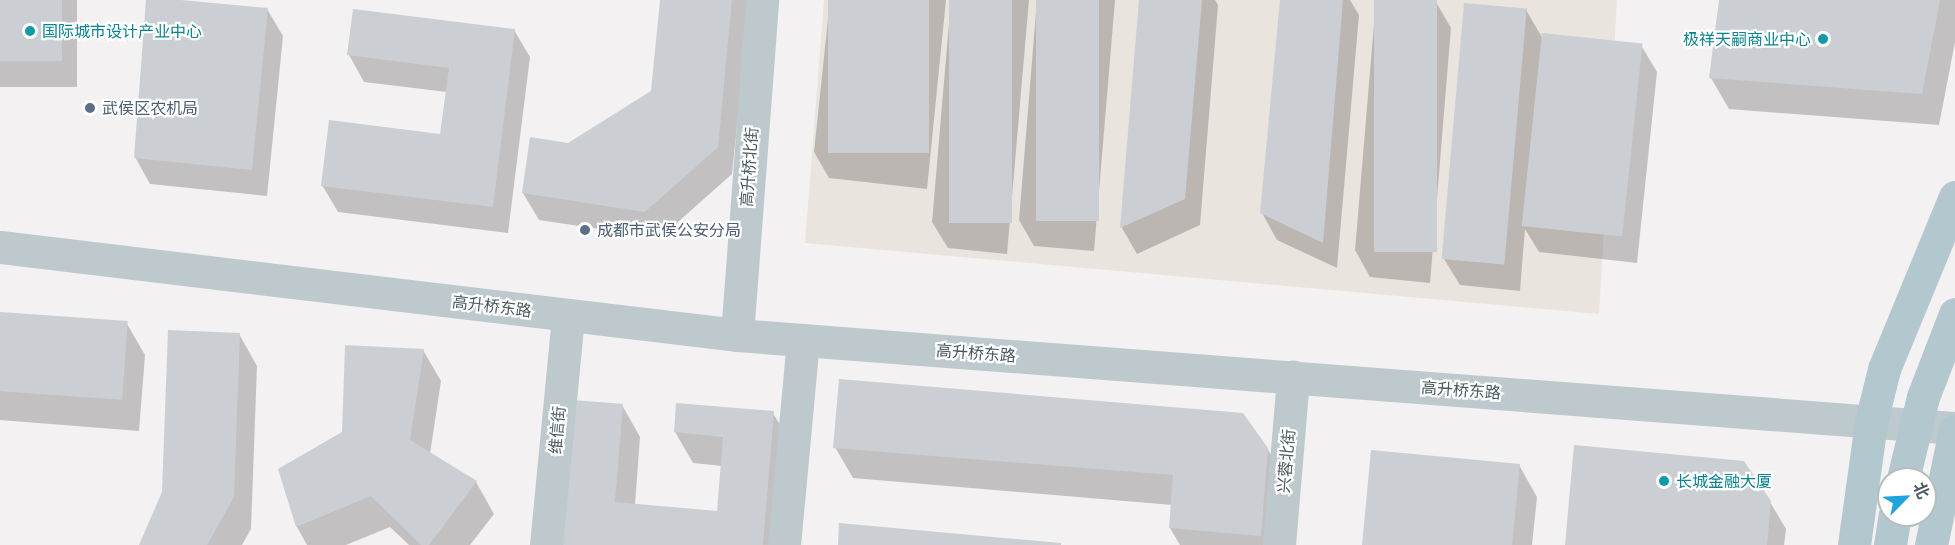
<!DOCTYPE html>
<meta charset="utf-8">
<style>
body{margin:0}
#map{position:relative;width:1955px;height:545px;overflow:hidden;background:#f3f1f1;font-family:Mulish,"Noto Sans SC",sans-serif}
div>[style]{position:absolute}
.commercial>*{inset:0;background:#eae4de}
.shadow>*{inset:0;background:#0003;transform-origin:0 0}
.building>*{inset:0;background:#cbcfd3;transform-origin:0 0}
.minor>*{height:33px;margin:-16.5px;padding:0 16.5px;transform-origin:16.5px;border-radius:16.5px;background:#bdc9cd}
.major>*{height:33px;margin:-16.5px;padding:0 16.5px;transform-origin:16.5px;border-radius:16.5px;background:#b2c7ce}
.major-bridge>*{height:33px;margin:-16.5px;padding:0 16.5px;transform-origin:16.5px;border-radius:16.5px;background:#b2c7ce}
.dots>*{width:16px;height:16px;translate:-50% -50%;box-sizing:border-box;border:3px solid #fff;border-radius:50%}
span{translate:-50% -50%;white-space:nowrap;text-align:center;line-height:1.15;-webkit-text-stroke:4.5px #fff;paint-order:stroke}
.culture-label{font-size:16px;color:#0d838f}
.left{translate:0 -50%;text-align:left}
.right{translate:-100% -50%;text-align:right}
.service-label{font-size:16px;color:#4e5e75}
.street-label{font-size:16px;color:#49595e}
.north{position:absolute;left:1877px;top:467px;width:60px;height:60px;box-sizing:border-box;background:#fff;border:2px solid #b6bdbf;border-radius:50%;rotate:66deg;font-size:16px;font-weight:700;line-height:24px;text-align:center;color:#49595e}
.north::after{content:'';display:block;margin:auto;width:21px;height:27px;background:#1fa4de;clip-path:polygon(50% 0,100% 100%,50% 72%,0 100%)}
</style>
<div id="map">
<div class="commercial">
<i style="clip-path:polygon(824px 0,1617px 0,1599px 314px,805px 243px)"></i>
</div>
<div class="shadow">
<i style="left:0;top:0;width:77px;height:87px"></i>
<i style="clip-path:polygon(147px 0,267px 9px,283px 36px,267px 196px,150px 184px,135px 157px)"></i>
<i style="clip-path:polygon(662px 0,750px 0,732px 174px,660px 238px,539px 220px,523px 193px,569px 145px,653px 91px)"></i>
<i style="clip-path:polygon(830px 0,946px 0,927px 189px,829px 178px,814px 152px)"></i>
<i style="clip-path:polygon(951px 0,1029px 0,1007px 254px,948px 248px,932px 222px)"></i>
<i style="clip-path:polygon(1037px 0,1115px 0,1094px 251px,1034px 246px,1019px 220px)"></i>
<i style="clip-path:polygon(1141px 0,1215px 0,1218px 5px,1200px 225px,1137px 254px,1122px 228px)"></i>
<i style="clip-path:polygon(1282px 0,1350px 0,1359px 15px,1337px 268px,1277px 240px,1262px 213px)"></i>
<i style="clip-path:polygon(1376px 0,1436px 2px,1451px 28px,1430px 283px,1370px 277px,1355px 250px)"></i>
<i style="clip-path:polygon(1721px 0,1955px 0,1955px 42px,1939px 125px,1729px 109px,1711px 78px)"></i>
<i style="clip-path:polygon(1526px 10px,1543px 39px,1641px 45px,1657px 72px,1637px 263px,1539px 252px,1525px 229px,1520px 291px,1460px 285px,1444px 259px)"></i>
<i style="clip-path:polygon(514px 30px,530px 57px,508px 233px,338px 212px,322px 185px,442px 136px,447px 92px,364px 82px,349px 55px)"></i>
<i style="clip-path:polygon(0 314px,127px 324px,145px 355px,139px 431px,0 420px)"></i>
<i style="clip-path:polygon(239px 334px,257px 366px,251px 529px,242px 545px,141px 545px)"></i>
<i style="clip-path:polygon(423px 350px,441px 381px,430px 454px,476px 482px,494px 514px,470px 545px,409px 545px,390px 527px,346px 545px,307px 545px,297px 527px,280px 469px,343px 433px)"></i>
<i style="clip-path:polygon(622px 405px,640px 437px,635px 505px,718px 513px,722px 466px,693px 463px,675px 432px,773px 413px,791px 444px,783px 545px,562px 545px)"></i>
<i style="clip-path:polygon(835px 447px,1267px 448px,1286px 480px,1280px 545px,1180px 545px,1170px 528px,1172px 505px,853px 478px)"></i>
<i style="clip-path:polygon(1519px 465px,1537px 497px,1532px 545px,1364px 545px)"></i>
<i style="clip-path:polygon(1770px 502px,1786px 529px,1784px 545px,1566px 545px)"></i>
</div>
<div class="building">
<i style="left:0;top:0;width:62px;height:61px"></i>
<i style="clip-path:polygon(146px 0,181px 0,268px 8px,252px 170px,134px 158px)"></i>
<i style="clip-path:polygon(660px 0,732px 0,718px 147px,645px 212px,522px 193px,530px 137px,568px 143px,651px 91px)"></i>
<i style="left:828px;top:0;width:101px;height:153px"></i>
<i style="left:949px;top:0;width:63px;height:223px"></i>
<i style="left:1036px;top:0;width:63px;height:221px"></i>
<i style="clip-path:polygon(1139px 0,1202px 0,1185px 199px,1120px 228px)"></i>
<i style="clip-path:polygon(1280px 0,1343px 0,1323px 243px,1260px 213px)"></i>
<i style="left:1374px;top:0;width:63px;height:252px"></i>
<i style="clip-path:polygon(1719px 0,1940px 0,1922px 94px,1709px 78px)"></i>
<i style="left:1464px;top:3px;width:63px;height:257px;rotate:5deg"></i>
<i style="clip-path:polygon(353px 9px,515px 29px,493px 207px,321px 186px,329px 120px,440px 134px,449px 68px,347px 55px)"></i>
<i style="left:1542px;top:33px;width:101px;height:194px;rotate:6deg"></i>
<i style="left:0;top:312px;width:128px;height:79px;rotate:4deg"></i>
<i style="clip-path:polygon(168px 330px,240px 333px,234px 497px,207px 545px,139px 545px,162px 492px)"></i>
<i style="clip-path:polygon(345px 345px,424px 349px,410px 440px,477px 481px,429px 545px,421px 545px,371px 496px,296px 527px,278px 469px,342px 432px)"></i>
<i style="clip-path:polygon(839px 379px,1243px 413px,1268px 448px,1261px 536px,1169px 528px,1173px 475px,833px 448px)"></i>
<i style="clip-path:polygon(573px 400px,623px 404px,615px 502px,717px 511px,723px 437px,674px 432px,676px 403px,774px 411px,763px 545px,560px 545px)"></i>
<i style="clip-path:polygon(1574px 445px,1744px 461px,1771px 501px,1767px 545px,1565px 545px)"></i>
<i style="clip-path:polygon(1371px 450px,1520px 464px,1512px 545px,1362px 545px)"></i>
<i style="clip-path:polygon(839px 523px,1061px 543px,1061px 545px,838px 545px)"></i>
</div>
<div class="minor">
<i style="left:0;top:247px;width:742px;rotate:6.81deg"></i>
<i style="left:737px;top:335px;width:1222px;rotate:4.37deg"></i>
<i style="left:737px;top:335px;width:336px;rotate:-85.7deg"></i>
<i style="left:546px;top:545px;width:231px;rotate:-84.5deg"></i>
<i style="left:784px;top:545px;width:206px;rotate:-84.7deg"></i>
<i style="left:1279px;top:545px;width:169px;rotate:-85.2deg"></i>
</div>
<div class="major">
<i style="left:1854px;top:545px;width:124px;rotate:-82.1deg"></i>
<i style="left:1871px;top:422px;width:55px;rotate:-76.2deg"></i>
<i style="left:1884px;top:369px;width:186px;rotate:-67.6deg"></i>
<i style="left:1890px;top:545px;width:30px;rotate:-81deg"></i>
<i style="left:1931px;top:545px;width:117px;rotate:-78.2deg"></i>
</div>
<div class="major-bridge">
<i style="left:1903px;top:479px;width:84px;rotate:-76.3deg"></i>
<i style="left:1923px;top:397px;width:89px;rotate:-68.9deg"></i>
</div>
<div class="dots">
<i style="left:30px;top:31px;background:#0f9aa8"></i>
<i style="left:1823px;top:39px;background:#0f9aa8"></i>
<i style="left:90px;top:108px;background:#5c6f8a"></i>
<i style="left:585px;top:230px;background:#5c6f8a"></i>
<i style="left:1664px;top:481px;background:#0f9aa8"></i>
</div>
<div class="culture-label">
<span class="left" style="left:42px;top:31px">国际城市设计产业中心</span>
<span class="right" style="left:1811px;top:39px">极祥天嗣商业中心</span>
<span class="left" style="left:1676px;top:481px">长城金融大厦</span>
</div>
<div class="service-label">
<span class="left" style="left:102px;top:108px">武侯区农机局</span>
<span class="left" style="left:597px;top:230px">成都市武侯公安分局</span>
</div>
<div class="street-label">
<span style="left:749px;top:167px;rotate:-86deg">高升桥北街</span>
<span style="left:492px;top:306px;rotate:7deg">高升桥东路</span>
<span style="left:976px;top:353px;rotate:4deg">高升桥东路</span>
<span style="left:1461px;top:390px;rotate:4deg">高升桥东路</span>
<span style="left:557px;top:430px;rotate:-85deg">维信街</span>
<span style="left:1286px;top:461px;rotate:-85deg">兴蓉北街</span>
</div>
<div class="north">北</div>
</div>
